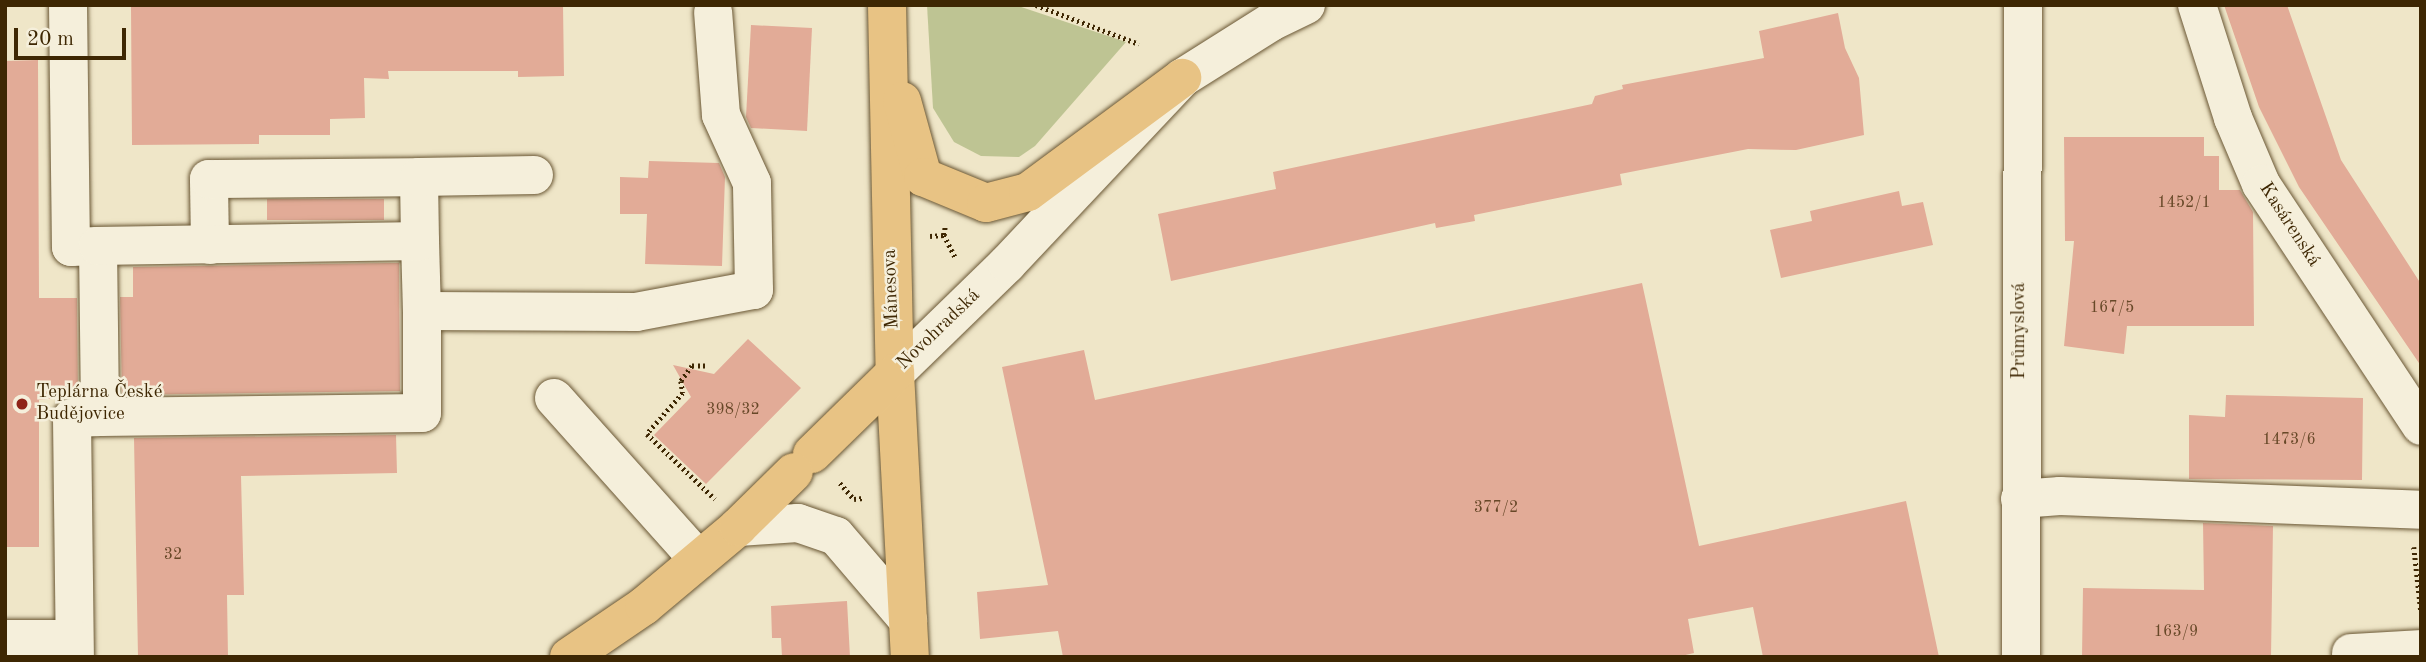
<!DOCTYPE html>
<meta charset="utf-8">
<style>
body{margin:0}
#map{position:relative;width:2426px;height:662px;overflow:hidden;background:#efe6c8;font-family:"Old Standard TT",serif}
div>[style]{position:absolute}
.green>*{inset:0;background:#bec493}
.building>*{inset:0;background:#e2ab97;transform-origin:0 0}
.path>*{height:4.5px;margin-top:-2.25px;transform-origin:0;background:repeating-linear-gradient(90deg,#3e2703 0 2px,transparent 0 5.5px)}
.roads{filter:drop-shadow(0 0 2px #6a5734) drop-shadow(0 0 2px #6a5734)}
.minor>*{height:38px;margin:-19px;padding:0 19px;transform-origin:19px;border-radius:19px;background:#f5efdb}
.major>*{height:38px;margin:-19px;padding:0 19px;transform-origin:19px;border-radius:19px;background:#e8c384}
.dots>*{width:19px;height:19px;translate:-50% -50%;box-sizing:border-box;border:4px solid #f5efdb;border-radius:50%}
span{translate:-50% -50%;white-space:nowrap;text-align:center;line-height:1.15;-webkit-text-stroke:5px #f5efdb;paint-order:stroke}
.number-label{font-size:16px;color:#674828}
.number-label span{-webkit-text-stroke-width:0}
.street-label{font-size:19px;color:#3e2703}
.poi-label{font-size:19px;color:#3e2703}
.left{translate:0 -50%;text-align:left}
.frame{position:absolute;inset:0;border:7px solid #3e2703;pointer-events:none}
.scale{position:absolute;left:14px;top:28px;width:112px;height:32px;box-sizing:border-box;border:4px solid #3e2703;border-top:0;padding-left:9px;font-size:21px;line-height:24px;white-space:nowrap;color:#3e2703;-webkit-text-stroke:5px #f5efdb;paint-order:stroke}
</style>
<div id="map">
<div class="green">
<i style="clip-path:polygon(927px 5px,1015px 5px,1126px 42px,1035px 146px,1019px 157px,981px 156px,954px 142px,933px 108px)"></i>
</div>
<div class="building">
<i style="clip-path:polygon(563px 5px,564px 76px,518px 77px,518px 71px,388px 71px,389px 79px,364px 78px,365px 118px,330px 119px,330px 135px,259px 135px,259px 144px,132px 145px,131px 7px)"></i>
<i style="clip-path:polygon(2224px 5px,2287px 5px,2341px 160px,2421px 284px,2421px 366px,2299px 187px,2259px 107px)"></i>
<i style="clip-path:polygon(1838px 13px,1845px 48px,1859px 78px,1864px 135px,1796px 150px,1748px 149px,1620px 174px,1622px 185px,1474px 215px,1475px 221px,1436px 228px,1435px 223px,1171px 281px,1158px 214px,1276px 189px,1273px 172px,1592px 104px,1595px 96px,1623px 89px,1622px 85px,1764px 58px,1759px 31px)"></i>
<i style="clip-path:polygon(751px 25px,812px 28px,807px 131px,751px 128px,746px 117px)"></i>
<i style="clip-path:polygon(38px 60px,39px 298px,77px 298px,78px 396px,39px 400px,39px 547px,5px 547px,5px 61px)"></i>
<i style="clip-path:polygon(2064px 137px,2204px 137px,2204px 156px,2219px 156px,2219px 190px,2240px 190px,2253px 212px,2254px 326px,2127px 326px,2124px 354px,2064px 346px,2074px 241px,2065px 241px)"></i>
<i style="clip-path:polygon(649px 161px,719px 163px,725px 177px,722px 266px,645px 264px,647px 214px,620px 214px,620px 177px,648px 178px)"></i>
<i style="clip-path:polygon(1899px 191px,1902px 206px,1923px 202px,1933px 245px,1781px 278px,1770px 230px,1812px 221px,1810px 211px)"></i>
<i style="left:384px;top:199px;width:21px;height:117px;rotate:90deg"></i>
<i style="clip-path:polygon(389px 263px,399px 263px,400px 391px,122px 395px,120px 297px,133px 297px,133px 267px)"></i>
<i style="clip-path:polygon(1642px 283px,1699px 546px,1906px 501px,1939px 657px,1763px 657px,1753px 607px,1688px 619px,1694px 653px,1677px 657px,1063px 657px,1058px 631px,980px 639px,977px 592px,1048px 585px,1002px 367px,1084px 350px,1095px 400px)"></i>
<i style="clip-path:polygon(748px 339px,801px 388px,706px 484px,654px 435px,691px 397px,673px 365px,714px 374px)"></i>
<i style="clip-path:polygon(2226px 395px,2363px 398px,2362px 480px,2189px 479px,2189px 415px,2225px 417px)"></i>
<i style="clip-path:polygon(396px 435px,397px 473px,241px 476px,244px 595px,227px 595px,228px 657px,138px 657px,134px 438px)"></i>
<i style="clip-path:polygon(2203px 523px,2273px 526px,2271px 657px,2082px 657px,2083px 588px,2204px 590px)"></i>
<i style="clip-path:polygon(847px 601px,850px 657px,782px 657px,781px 638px,772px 638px,771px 606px)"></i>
</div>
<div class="path">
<i style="left:1036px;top:5px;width:110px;rotate:20.7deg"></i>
<i style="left:944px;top:235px;width:27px;rotate:63deg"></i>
<i style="left:930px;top:236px;width:14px;rotate:-4deg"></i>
<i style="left:944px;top:235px;width:9px;rotate:-84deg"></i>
<i style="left:705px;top:366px;width:13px;rotate:180deg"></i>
<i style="left:692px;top:366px;width:19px;rotate:126deg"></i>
<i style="left:681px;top:381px;width:12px;rotate:81deg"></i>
<i style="left:683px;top:393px;width:55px;rotate:131.3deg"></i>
<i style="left:647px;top:434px;width:94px;rotate:43.7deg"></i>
<i style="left:840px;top:483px;width:21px;rotate:49deg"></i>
<i style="left:854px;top:499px;width:9px;rotate:-6deg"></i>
<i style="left:2414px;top:547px;width:64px;rotate:83.8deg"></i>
</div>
<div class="roads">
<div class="minor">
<i style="left:68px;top:5px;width:242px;rotate:89.3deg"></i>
<i style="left:71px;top:247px;width:27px;rotate:-2deg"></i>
<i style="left:98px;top:246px;width:171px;rotate:89.3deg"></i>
<i style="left:100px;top:417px;width:28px;rotate:178deg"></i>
<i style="left:72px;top:418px;width:239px;rotate:89.3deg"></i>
<i style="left:2197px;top:5px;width:119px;rotate:72.3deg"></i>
<i style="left:2233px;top:118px;width:72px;rotate:67deg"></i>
<i style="left:2261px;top:184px;width:290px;rotate:56.5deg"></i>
<i style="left:420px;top:241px;width:70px;rotate:88.4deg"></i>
<i style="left:422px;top:311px;width:214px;rotate:0.3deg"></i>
<i style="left:636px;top:312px;width:120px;rotate:-10.6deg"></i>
<i style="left:754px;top:290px;width:107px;rotate:-91.1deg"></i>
<i style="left:752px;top:183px;width:75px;rotate:-114.5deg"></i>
<i style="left:721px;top:115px;width:103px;rotate:-94.4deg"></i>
<i style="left:210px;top:245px;width:66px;rotate:-90.9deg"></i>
<i style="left:209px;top:179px;width:210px;rotate:-0.5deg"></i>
<i style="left:98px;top:246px;width:322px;rotate:-0.9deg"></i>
<i style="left:420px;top:241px;width:64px;rotate:-90.9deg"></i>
<i style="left:419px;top:177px;width:115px;rotate:-1deg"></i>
<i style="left:895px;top:373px;width:156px;rotate:-44.2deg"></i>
<i style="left:1007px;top:264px;width:255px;rotate:-46.7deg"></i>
<i style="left:1182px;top:78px;width:105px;rotate:-32.2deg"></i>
<i style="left:1271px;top:22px;width:39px;rotate:-26deg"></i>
<i style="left:554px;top:398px;width:217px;rotate:48.2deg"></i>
<i style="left:100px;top:417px;width:322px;rotate:-0.7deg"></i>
<i style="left:422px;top:413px;width:102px;rotate:-90deg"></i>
<i style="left:2020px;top:499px;width:40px;rotate:-4.3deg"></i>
<i style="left:2060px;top:496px;width:361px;rotate:2.2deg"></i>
<i style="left:738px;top:527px;width:60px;rotate:-3.8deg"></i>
<i style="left:798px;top:523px;width:40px;rotate:18.9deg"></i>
<i style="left:836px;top:536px;width:111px;rotate:49.4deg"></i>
<i style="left:5px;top:639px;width:69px"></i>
<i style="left:2351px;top:653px;width:70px;rotate:-3.3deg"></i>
<i style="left:2021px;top:657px;width:652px;rotate:-89.82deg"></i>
</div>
<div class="major">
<i style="left:887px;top:5px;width:368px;rotate:88.8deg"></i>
<i style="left:895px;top:373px;width:284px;rotate:87deg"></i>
<i style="left:902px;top:101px;width:79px;rotate:74.6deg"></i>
<i style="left:923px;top:177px;width:68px;rotate:22.4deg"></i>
<i style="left:986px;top:203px;width:43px;rotate:-14.7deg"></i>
<i style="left:1028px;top:192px;width:192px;rotate:-36.5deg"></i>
<i style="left:812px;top:454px;width:116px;rotate:-44.3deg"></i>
<i style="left:569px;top:657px;width:91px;rotate:-34.2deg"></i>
<i style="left:644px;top:606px;width:123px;rotate:-40deg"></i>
<i style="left:738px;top:527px;width:78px;rotate:-44.5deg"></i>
</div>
</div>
<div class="dots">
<i style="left:22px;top:404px;background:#8f2418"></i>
</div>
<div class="number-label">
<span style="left:2184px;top:203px">1452/1</span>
<span style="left:2112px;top:308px">167/5</span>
<span style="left:733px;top:410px">398/32</span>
<span style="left:2289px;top:440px">1473/6</span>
<span style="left:1496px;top:508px">377/2</span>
<span style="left:173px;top:555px">32</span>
<span style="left:2176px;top:632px">163/9</span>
</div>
<div class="street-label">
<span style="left:2289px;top:225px;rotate:57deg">Kasárenská</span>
<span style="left:892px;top:289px;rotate:-92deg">Mánesova</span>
<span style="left:939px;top:330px;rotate:-44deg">Novohradská</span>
<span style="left:2020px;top:331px;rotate:-90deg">Průmyslová</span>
</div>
<div class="poi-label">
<span class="left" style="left:36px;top:404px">Teplárna České<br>Budějovice</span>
</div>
<div class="frame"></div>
<div class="scale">20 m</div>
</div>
